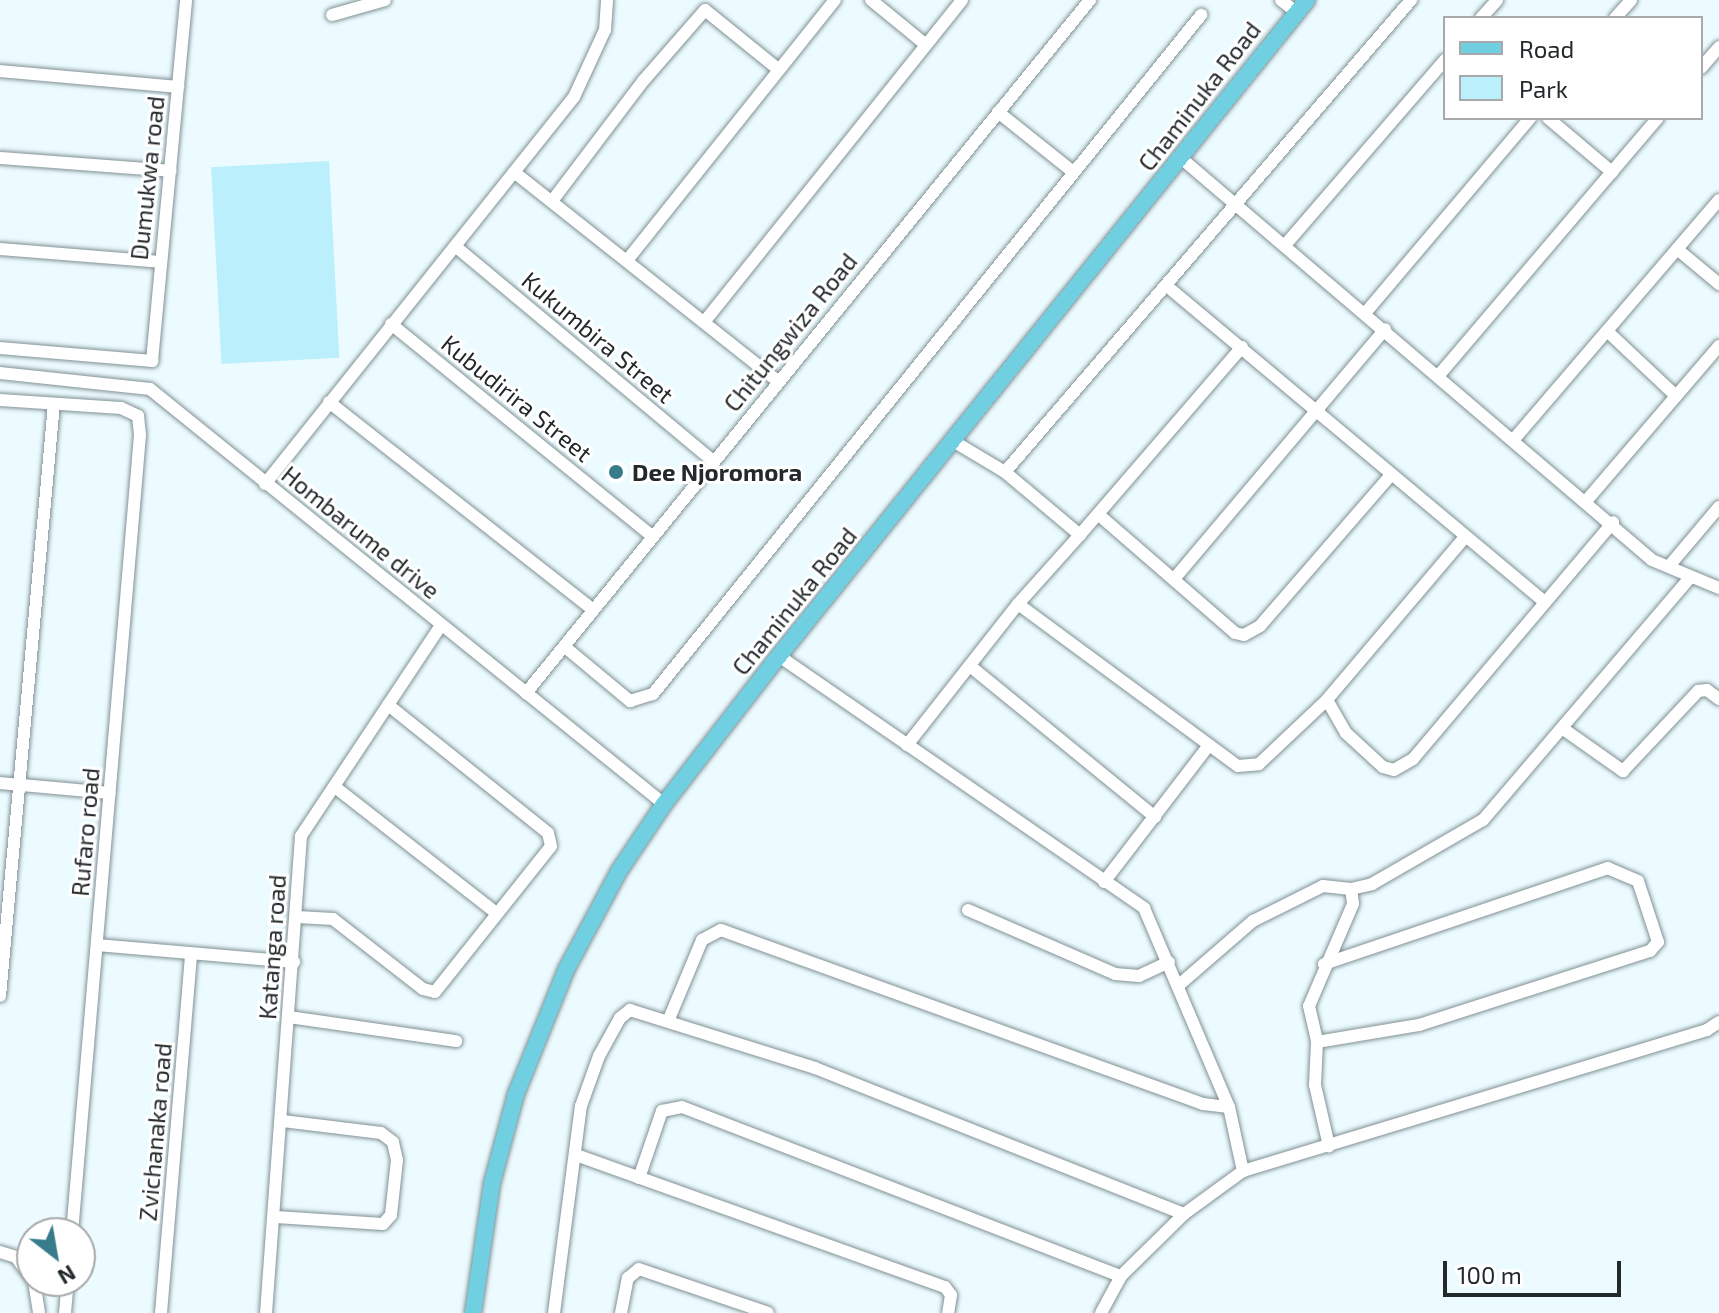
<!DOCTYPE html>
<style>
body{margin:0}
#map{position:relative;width:1719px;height:1313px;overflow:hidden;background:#ebfbff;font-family:"Exo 2",sans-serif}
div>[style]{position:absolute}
.green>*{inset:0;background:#bbeffc;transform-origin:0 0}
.roads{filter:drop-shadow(0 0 2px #819094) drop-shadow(0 0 2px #819094)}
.minor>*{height:12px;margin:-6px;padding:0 6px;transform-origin:6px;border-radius:6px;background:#fff}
.major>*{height:16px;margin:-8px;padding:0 8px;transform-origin:8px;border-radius:8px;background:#70d0e1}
.dots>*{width:22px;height:22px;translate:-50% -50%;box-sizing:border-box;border:4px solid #fff;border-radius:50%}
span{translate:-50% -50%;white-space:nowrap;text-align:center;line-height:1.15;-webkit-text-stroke:6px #fff;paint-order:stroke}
.street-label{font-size:24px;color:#23292b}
.poi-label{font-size:24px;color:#23292b;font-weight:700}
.left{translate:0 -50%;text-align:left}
.legend{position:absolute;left:1443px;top:16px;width:260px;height:104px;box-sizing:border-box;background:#fff;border:2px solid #a7a9aa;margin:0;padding:10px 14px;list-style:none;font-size:24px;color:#23292b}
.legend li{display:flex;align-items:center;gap:16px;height:40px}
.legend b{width:40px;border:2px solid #a7a9aa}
.north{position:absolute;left:16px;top:1217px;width:80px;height:80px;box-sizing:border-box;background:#fff;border:2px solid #a7a9aa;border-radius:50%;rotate:149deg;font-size:22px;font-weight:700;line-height:32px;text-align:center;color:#23292b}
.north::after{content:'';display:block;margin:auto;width:28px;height:36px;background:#387c8b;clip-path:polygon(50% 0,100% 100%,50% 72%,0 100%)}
.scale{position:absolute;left:1443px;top:1261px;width:178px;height:36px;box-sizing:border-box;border:4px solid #23292b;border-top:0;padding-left:10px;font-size:24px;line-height:28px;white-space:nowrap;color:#23292b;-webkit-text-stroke:6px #fff;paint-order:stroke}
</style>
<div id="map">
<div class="green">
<i style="left:329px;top:161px;width:197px;height:118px;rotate:87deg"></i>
</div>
<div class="roads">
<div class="minor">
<i style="left:871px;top:0;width:70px;rotate:39.2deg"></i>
<i style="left:1281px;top:0;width:19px;rotate:39deg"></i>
<i style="left:332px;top:15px;width:55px;rotate:-15.8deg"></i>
<i style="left:1481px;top:18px;width:24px;rotate:-48deg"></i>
<i style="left:1615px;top:18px;width:24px;rotate:-48deg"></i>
<i style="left:1701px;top:68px;width:28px;rotate:-49deg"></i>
<i style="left:0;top:71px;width:179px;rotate:5.1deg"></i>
<i style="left:998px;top:112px;width:95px;rotate:38.6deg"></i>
<i style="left:1548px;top:118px;width:84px;rotate:40.2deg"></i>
<i style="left:0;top:158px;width:171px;rotate:4.3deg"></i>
<i style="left:1181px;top:158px;width:619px;rotate:40.48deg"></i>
<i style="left:1652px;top:560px;width:73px;rotate:22.7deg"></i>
<i style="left:514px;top:172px;width:338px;rotate:38.4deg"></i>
<i style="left:552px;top:201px;width:152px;rotate:-52.8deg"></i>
<i style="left:644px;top:80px;width:93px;rotate:-48.9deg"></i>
<i style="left:705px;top:10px;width:95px;rotate:39deg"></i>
<i style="left:1286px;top:244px;width:243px;rotate:-49.2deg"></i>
<i style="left:455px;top:246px;width:336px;rotate:39.8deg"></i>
<i style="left:0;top:249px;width:161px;rotate:4.6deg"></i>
<i style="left:1677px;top:249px;width:55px;rotate:39.8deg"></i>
<i style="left:629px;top:258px;width:330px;rotate:-51.4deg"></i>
<i style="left:1168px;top:287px;width:490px;rotate:39.9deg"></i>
<i style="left:1367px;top:311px;width:253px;rotate:-49.8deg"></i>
<i style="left:705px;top:321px;width:411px;rotate:-51.3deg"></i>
<i style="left:391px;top:324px;width:336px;rotate:39.1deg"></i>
<i style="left:1607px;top:331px;width:95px;rotate:43.3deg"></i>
<i style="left:1242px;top:347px;width:248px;rotate:130.8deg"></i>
<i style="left:1080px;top:535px;width:98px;rotate:-140deg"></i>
<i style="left:1005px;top:472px;width:623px;rotate:-49.3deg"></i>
<i style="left:0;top:348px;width:153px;rotate:4.9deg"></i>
<i style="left:152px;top:361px;width:363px;rotate:-84.6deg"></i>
<i style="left:0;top:373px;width:151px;rotate:6.1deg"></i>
<i style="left:150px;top:389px;width:661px;rotate:38.92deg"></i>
<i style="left:1439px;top:375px;width:338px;rotate:-49.6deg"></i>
<i style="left:0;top:400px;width:121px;rotate:3.8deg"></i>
<i style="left:121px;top:408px;width:19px;rotate:25deg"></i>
<i style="left:138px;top:416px;width:19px;rotate:84deg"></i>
<i style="left:140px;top:435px;width:801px;rotate:94.87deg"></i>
<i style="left:329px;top:402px;width:336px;rotate:38.2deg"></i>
<i style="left:1515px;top:438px;width:313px;rotate:-49.4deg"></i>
<i style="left:953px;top:441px;width:61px;rotate:30.8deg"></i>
<i style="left:265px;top:484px;width:495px;rotate:-51.4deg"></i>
<i style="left:574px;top:97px;width:74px;rotate:-65.2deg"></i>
<i style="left:605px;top:30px;width:30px;rotate:-86deg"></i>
<i style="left:1587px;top:500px;width:203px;rotate:-49.4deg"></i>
<i style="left:1099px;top:515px;width:180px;rotate:40.9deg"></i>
<i style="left:1235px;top:633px;width:9px;rotate:13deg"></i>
<i style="left:1244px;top:635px;width:18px;rotate:-29deg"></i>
<i style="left:1260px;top:626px;width:200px;rotate:-49.1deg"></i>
<i style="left:1465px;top:537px;width:214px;rotate:130.3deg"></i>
<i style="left:1327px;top:700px;width:38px;rotate:60deg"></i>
<i style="left:1346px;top:733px;width:50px;rotate:42.6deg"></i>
<i style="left:1383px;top:767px;width:11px;rotate:15deg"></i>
<i style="left:1394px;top:770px;width:22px;rotate:-30deg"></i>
<i style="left:1413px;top:759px;width:310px;rotate:-49.8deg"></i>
<i style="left:1670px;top:565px;width:76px;rotate:-49.8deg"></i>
<i style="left:1174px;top:579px;width:327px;rotate:-49.8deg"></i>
<i style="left:1018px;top:604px;width:273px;rotate:36.4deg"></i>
<i style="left:1238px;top:766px;width:21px;rotate:-5deg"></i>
<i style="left:1259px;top:764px;width:93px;rotate:-43.3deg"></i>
<i style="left:565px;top:647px;width:85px;rotate:39.7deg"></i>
<i style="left:630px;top:701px;width:24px;rotate:-17deg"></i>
<i style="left:653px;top:694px;width:873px;rotate:-51.09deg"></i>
<i style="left:779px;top:656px;width:444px;rotate:34.6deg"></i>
<i style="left:1144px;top:908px;width:216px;rotate:66.9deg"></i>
<i style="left:1229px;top:1107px;width:66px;rotate:77.7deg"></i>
<i style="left:1243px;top:1171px;width:485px;rotate:-16.9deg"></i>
<i style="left:1707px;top:1030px;width:14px;rotate:-34deg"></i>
<i style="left:970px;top:666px;width:239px;rotate:39.2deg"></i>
<i style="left:526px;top:693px;width:894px;rotate:-50.86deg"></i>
<i style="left:1562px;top:728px;width:75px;rotate:35.2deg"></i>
<i style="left:1623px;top:771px;width:110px;rotate:-46.8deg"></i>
<i style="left:1698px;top:691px;width:9px;rotate:-6deg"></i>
<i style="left:1707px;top:690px;width:15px;rotate:37deg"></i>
<i style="left:907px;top:745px;width:179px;rotate:-51.8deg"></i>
<i style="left:1018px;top:604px;width:93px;rotate:-48.1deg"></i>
<i style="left:0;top:783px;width:110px;rotate:5.2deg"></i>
<i style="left:335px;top:787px;width:203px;rotate:38deg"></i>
<i style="left:1104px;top:882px;width:169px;rotate:-52.5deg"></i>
<i style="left:1351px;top:889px;width:22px;rotate:-13deg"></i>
<i style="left:1372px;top:884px;width:128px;rotate:-30deg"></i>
<i style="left:1483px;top:820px;width:318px;rotate:-49.5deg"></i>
<i style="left:968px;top:910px;width:160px;rotate:23.5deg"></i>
<i style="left:1115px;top:974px;width:24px;rotate:5deg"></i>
<i style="left:1139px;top:976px;width:33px;rotate:-25deg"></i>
<i style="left:297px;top:917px;width:36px;rotate:3deg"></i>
<i style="left:333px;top:919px;width:114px;rotate:37.9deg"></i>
<i style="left:423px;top:989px;width:12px;rotate:14deg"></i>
<i style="left:435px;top:992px;width:186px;rotate:-51.5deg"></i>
<i style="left:551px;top:846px;width:13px;rotate:-103deg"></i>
<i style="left:548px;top:833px;width:205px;rotate:-141.3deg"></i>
<i style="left:97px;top:945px;width:198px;rotate:4.9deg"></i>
<i style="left:1179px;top:985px;width:98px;rotate:-40.9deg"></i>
<i style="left:1253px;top:921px;width:78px;rotate:-26.6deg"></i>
<i style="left:1323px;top:886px;width:28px;rotate:6deg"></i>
<i style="left:1351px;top:889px;width:15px;rotate:82deg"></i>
<i style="left:1353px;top:904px;width:111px;rotate:113.3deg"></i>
<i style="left:1309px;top:1006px;width:37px;rotate:77deg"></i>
<i style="left:1317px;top:1042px;width:43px;rotate:92.7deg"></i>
<i style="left:1315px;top:1085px;width:63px;rotate:77.1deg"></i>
<i style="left:0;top:996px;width:594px;rotate:-84.79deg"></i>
<i style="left:289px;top:1017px;width:169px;rotate:8.2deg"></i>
<i style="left:669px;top:1019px;width:86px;rotate:-67.3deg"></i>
<i style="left:702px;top:940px;width:21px;rotate:-28deg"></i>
<i style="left:721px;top:930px;width:512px;rotate:19.85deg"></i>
<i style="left:1203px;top:1104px;width:26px;rotate:7deg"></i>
<i style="left:1317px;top:1042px;width:103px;rotate:-9.5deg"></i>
<i style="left:1419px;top:1025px;width:243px;rotate:-17.8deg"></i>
<i style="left:1650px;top:951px;width:12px;rotate:-48deg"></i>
<i style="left:1658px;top:942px;width:64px;rotate:-108.2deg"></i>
<i style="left:1638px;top:881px;width:33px;rotate:-157deg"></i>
<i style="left:1608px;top:868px;width:300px;rotate:161.3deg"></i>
<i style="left:576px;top:1155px;width:392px;rotate:19.7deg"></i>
<i style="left:945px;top:1287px;width:10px;rotate:53deg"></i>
<i style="left:951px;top:1295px;width:18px;rotate:99deg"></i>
<i style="left:639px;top:1178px;width:71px;rotate:-71.1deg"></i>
<i style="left:662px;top:1111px;width:20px;rotate:-11deg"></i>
<i style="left:682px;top:1107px;width:470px;rotate:21.1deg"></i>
<i style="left:276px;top:1217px;width:107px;rotate:3.7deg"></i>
<i style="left:383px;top:1224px;width:12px;rotate:-48deg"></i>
<i style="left:391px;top:1215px;width:55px;rotate:-83.8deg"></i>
<i style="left:397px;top:1160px;width:18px;rotate:-103deg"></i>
<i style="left:393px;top:1142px;width:15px;rotate:-143deg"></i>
<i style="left:381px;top:1133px;width:99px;rotate:-173deg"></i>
<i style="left:0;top:1252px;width:17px;rotate:17deg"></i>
<i style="left:16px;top:1257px;width:27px;rotate:54deg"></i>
<i style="left:34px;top:1281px;width:32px;rotate:81deg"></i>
<i style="left:65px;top:1313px;width:32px;rotate:-85deg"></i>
<i style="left:161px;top:1313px;width:359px;rotate:-85.2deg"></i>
<i style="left:266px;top:1313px;width:478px;rotate:-85.8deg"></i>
<i style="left:301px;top:836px;width:253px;rotate:-56.4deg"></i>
<i style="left:554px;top:1313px;width:209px;rotate:-82.6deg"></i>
<i style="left:581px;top:1106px;width:53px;rotate:-70.2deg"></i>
<i style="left:599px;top:1056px;width:43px;rotate:-61.1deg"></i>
<i style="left:620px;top:1018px;width:13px;rotate:-39deg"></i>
<i style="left:630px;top:1010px;width:194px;rotate:17.4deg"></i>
<i style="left:815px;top:1068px;width:397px;rotate:21.6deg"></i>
<i style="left:1184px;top:1214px;width:73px;rotate:-36.1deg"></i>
<i style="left:621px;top:1313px;width:36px;rotate:-79deg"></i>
<i style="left:628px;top:1278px;width:14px;rotate:-39deg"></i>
<i style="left:639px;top:1269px;width:136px;rotate:18.8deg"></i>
<i style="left:1101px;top:1313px;width:42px;rotate:-61.6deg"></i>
<i style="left:1121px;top:1276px;width:88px;rotate:-44.5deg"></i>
</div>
<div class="major">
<i style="left:473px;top:1313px;width:131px;rotate:-81.7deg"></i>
<i style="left:492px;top:1183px;width:92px;rotate:-74.9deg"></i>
<i style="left:516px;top:1094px;width:134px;rotate:-68deg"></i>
<i style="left:566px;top:970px;width:112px;rotate:-61.8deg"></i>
<i style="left:619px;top:871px;width:81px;rotate:-56.1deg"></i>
<i style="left:664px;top:804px;width:187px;rotate:-52.2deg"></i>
<i style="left:779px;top:656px;width:842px;rotate:-51.17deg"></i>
</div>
</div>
<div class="dots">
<i style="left:616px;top:472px;background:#387c8b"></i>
</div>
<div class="street-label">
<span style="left:1199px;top:96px;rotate:-52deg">Chaminuka Road</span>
<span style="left:147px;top:178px;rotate:-84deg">Dumukwa road</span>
<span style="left:790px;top:332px;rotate:-51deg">Chitungwiza Road</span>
<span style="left:598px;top:337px;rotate:40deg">Kukumbira Street</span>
<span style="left:517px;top:398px;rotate:39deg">Kubudirira Street</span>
<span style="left:361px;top:532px;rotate:39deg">Hombarume drive</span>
<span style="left:794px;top:601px;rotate:-51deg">Chaminuka Road</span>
<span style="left:85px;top:832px;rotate:-85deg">Rufaro road</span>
<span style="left:272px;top:947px;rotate:-86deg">Katanga road</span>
<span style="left:155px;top:1132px;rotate:-85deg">Zvichanaka road</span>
</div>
<div class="poi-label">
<span class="left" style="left:632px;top:472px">Dee Njoromora</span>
</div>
<ul class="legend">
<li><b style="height:10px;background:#70d0e1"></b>Road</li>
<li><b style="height:22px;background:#bbeffc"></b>Park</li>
</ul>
<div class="north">N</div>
<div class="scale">100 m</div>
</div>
